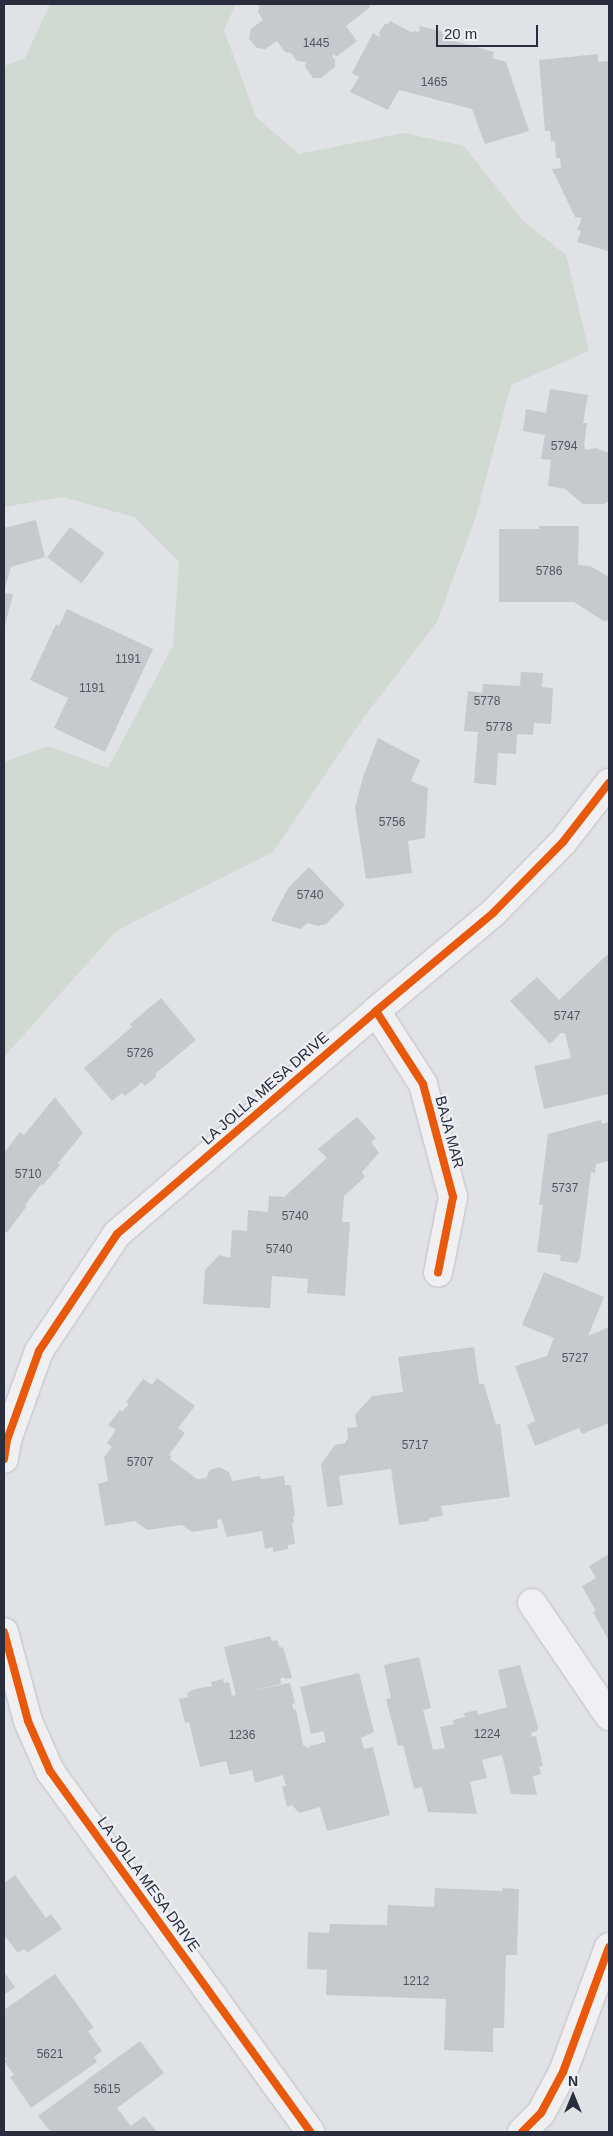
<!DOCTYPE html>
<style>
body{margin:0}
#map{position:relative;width:613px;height:2136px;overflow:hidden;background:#e1e2e6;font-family:Helvetica,sans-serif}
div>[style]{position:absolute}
.green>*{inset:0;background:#d0d9d2}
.building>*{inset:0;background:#c7c9cd;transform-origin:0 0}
.roads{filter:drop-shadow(0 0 1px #bfc0c4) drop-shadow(0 0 1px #bfc0c4)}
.minor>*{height:28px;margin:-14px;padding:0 14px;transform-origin:14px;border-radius:14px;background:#f0f0f3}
.cycleway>*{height:8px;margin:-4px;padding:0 4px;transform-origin:4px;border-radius:4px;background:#e8590c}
span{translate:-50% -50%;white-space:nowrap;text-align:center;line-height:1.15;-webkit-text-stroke:4px #eef0f5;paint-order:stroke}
.number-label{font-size:12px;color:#525663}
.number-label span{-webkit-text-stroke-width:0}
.street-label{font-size:15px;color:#292d3e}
.frame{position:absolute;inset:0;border:5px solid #292d3e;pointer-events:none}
.north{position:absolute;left:548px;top:2071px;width:50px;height:50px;-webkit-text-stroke:4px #eef0f5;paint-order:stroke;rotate:0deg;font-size:14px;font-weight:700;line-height:20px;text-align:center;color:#292d3e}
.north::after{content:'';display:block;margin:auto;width:18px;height:22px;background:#292d3e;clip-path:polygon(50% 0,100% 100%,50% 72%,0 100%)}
.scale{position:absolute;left:436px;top:25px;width:102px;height:22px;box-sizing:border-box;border:2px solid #292d3e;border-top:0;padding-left:6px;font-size:15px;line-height:18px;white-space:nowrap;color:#292d3e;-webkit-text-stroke:4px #eef0f5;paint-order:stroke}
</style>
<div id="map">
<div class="green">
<i style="clip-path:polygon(50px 4px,236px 4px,224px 30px,256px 117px,299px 154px,404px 133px,464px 146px,523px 221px,566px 255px,589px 351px,511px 385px,475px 519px,437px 622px,364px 717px,273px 852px,116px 931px,4px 1057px,4px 762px,48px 746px,108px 768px,173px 646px,179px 562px,134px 517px,63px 497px,4px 507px,4px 66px,25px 58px)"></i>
</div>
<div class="building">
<i style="clip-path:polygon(260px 4px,370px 4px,370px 7px,346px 26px,357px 41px,336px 57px,334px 54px,332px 56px,335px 60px,335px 67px,321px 78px,313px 78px,305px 67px,306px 62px,297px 61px,291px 53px,285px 52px,277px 41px,265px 49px,257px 48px,249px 39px,251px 29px,263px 20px,258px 12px)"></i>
<i style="clip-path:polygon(390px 21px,413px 33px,414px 31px,419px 32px,420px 26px,444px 32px,443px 38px,494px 52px,492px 58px,506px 62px,529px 131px,485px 144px,472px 109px,399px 90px,388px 110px,350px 92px,359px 77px,352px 73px,373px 33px,380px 37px,379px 32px,385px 24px,388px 24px)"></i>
<i style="clip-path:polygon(598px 54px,598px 62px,609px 61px,608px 251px,577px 242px,581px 231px,577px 230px,582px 218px,575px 217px,552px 169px,561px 168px,560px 158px,556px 158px,555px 141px,551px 142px,550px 131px,545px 131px,539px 60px)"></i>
<i style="clip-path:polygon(550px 389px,588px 395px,583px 423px,587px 423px,584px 446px,586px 450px,596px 448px,609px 453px,609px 501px,604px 504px,583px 504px,565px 489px,548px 486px,551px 460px,541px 459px,545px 435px,523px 431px,526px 409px,546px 413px)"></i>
<i style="clip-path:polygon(36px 520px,45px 557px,11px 567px,4px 592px,4px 528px)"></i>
<i style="clip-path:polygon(539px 526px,579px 526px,578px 565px,590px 566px,609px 577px,609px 622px,606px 620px,605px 622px,574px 602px,499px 602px,499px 529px,539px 529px)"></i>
<i style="left:70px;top:527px;width:43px;height:38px;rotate:37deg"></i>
<i style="clip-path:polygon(4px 593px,13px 594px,4px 629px)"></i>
<i style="clip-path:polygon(67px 609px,153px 649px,105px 752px,54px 728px,68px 698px,30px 680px,56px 624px,59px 626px)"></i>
<i style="clip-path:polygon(521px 672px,543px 673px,542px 687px,553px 688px,551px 724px,534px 723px,533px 735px,517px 734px,516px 754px,498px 753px,496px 785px,474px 783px,478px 732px,464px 731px,468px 691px,482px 693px,483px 684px,520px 686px)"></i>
<i style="clip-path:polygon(378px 738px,420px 760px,411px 781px,428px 788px,425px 838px,408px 841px,412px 873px,366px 879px,355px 808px,363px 777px)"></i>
<i style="clip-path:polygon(309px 867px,345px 905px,326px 924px,318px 926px,307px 923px,301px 929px,271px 921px,288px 888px)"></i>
<i style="clip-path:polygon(609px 953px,609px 1094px,544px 1109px,534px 1066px,571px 1058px,565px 1033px,561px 1033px,550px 1044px,510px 1001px,537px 977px,559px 1000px)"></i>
<i style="clip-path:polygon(161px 998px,196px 1040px,155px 1074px,157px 1076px,145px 1086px,142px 1082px,125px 1096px,122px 1093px,112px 1101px,84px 1068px,132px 1027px,130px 1024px)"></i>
<i style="clip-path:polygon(55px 1097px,83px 1133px,58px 1163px,60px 1165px,43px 1185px,41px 1184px,25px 1205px,27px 1206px,8px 1231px,4px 1233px,4px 1153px,20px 1132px,24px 1135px)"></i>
<i style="clip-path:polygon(357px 1117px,376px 1138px,371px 1142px,379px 1153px,362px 1172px,365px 1177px,344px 1196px,342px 1222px,350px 1222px,345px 1296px,307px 1293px,308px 1279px,272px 1276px,270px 1308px,203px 1304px,205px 1270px,219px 1255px,230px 1258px,232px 1230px,247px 1231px,248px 1210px,268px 1212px,269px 1196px,284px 1197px,327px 1158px,318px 1149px)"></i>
<i style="clip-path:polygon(601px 1120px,602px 1124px,609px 1122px,609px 1161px,596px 1164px,595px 1173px,591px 1172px,580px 1258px,577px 1263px,560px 1261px,561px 1255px,537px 1252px,543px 1205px,539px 1205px,548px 1134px)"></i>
<i style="clip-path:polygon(544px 1272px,604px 1297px,588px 1336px,609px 1327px,609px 1423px,582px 1434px,579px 1428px,535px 1446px,527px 1425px,535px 1421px,515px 1366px,547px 1356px,554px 1338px,522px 1325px)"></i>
<i style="clip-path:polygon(474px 1347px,479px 1384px,484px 1384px,496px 1425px,500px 1423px,510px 1497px,441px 1506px,443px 1516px,429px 1518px,429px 1521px,399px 1525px,391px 1469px,339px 1476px,343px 1505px,327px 1507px,321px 1464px,335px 1445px,346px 1443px,346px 1440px,348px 1439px,347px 1428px,357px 1427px,355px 1415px,372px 1396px,403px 1392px,398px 1357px)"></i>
<i style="clip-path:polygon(157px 1378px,195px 1406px,178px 1428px,185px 1433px,169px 1455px,172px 1456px,170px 1459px,197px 1479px,206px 1478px,210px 1470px,219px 1467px,229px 1472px,232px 1481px,260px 1476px,261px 1479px,284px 1476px,285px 1485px,291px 1485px,295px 1516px,293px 1517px,294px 1523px,292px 1523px,295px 1544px,288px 1545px,288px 1549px,273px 1552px,273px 1547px,265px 1549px,262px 1531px,227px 1537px,221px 1519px,217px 1520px,218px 1528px,192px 1532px,182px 1525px,147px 1530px,135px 1521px,105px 1526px,98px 1484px,108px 1481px,104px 1457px,112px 1447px,107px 1443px,116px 1430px,108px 1425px,120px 1410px,122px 1412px,129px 1404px,126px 1402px,143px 1379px,152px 1385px)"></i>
<i style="clip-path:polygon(609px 1554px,609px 1641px,593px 1612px,596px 1611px,582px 1586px,596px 1578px,589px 1566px)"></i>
<i style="clip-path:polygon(270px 1636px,272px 1641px,277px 1640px,280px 1648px,283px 1647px,292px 1678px,285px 1679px,284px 1677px,280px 1679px,281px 1684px,250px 1691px,290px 1683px,295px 1703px,292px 1704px,294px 1710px,296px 1709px,303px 1745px,310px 1749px,309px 1746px,326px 1742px,323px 1731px,311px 1734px,300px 1687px,359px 1673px,374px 1732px,361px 1738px,364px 1749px,373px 1747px,390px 1815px,327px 1831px,320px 1807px,299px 1813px,292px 1805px,287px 1807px,282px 1786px,286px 1786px,283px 1775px,255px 1783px,252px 1770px,230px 1775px,226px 1761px,200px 1767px,189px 1722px,185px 1723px,179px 1699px,188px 1697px,187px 1693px,195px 1689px,212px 1686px,211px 1682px,223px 1679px,224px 1683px,229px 1682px,232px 1696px,236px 1695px,224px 1647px)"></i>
<i style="clip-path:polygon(419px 1657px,431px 1708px,423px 1710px,433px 1750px,445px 1748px,440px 1727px,454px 1724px,453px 1720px,465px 1717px,464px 1713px,477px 1710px,478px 1715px,507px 1707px,498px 1670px,520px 1665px,538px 1727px,537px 1731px,531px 1733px,532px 1737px,536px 1736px,543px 1766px,539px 1767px,541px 1774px,533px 1776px,537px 1795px,511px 1794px,502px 1755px,482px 1760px,487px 1778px,470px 1782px,477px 1814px,428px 1812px,422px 1787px,414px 1789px,403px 1745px,398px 1746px,386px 1699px,391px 1698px,384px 1665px)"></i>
<i style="clip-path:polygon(15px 1875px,46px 1918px,51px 1914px,62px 1929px,27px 1953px,24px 1949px,18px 1953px,4px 1935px,4px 1883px)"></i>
<i style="clip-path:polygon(435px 1888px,502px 1891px,503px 1888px,519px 1889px,517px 1955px,506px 1955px,504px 2028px,493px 2028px,493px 2052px,444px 2050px,446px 1999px,326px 1995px,327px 1970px,307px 1969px,308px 1932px,329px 1933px,330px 1924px,387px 1925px,388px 1905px,434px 1907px)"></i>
<i style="clip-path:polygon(4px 1972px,15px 1987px,4px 1995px)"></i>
<i style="clip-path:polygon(55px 1974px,94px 2028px,88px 2031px,102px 2051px,94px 2057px,97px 2062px,31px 2108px,10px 2077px,14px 2075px,4px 2061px,7px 2059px,4px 2055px,4px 2010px)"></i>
<i style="clip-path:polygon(140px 2041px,164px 2073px,117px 2108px,131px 2126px,144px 2116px,157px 2132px,51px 2132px,38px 2116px)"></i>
</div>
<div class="roads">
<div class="minor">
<i style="left:376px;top:1011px;width:87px;rotate:57.2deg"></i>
<i style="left:423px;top:1084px;width:117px;rotate:75.1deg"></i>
<i style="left:453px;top:1197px;width:77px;rotate:101.2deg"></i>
<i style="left:4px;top:1459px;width:19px;rotate:-81deg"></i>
<i style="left:7px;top:1440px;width:95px;rotate:-70.2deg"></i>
<i style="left:39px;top:1351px;width:141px;rotate:-56.3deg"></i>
<i style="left:117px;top:1234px;width:342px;rotate:-40.7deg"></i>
<i style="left:376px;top:1011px;width:153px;rotate:-39.9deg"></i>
<i style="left:493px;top:913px;width:100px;rotate:-45.4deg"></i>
<i style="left:563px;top:842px;width:75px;rotate:-52.1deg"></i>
<i style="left:532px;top:1603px;width:137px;rotate:55.7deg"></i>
<i style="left:4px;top:1632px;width:92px;rotate:74.9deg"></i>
<i style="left:28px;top:1721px;width:55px;rotate:66.3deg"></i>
<i style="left:50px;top:1771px;width:445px;rotate:54.2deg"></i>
<i style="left:522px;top:2132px;width:27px;rotate:-45deg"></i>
<i style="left:541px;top:2113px;width:47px;rotate:-61.8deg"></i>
<i style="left:563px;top:2072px;width:133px;rotate:-69.8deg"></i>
</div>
</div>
<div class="cycleway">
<i style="left:376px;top:1011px;width:87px;rotate:57.2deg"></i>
<i style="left:423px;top:1084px;width:117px;rotate:75.1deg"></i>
<i style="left:453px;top:1197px;width:77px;rotate:101.2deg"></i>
<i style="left:4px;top:1459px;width:19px;rotate:-81deg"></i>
<i style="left:7px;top:1440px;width:95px;rotate:-70.2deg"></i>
<i style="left:39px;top:1351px;width:141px;rotate:-56.3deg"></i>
<i style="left:117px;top:1234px;width:342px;rotate:-40.7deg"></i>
<i style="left:376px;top:1011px;width:153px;rotate:-39.9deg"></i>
<i style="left:493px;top:913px;width:100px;rotate:-45.4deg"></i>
<i style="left:563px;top:842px;width:75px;rotate:-52.1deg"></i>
<i style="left:4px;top:1632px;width:92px;rotate:74.9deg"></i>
<i style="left:28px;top:1721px;width:55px;rotate:66.3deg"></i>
<i style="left:50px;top:1771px;width:445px;rotate:54.2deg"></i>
<i style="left:522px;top:2132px;width:27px;rotate:-45deg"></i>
<i style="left:541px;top:2113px;width:47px;rotate:-61.8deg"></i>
<i style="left:563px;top:2072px;width:133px;rotate:-69.8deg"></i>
</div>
<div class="number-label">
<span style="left:316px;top:44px">1445</span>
<span style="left:434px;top:83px">1465</span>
<span style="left:564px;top:447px">5794</span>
<span style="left:549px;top:572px">5786</span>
<span style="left:128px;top:660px">1191</span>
<span style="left:92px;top:689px">1191</span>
<span style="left:487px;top:702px">5778</span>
<span style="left:499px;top:728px">5778</span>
<span style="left:392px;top:823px">5756</span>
<span style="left:310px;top:896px">5740</span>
<span style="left:567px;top:1017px">5747</span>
<span style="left:140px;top:1054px">5726</span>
<span style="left:28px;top:1175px">5710</span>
<span style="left:565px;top:1189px">5737</span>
<span style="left:295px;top:1217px">5740</span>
<span style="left:279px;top:1250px">5740</span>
<span style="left:575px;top:1359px">5727</span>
<span style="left:415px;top:1446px">5717</span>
<span style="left:140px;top:1463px">5707</span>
<span style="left:487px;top:1735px">1224</span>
<span style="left:242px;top:1736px">1236</span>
<span style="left:416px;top:1982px">1212</span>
<span style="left:50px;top:2055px">5621</span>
<span style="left:107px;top:2090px">5615</span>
</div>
<div class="street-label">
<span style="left:265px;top:1088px;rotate:-41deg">LA JOLLA MESA DRIVE</span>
<span style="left:450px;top:1132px;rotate:75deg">BAJA MAR</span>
<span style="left:149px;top:1884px;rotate:54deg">LA JOLLA MESA DRIVE</span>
</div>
<div class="frame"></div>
<div class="north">N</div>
<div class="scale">20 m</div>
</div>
